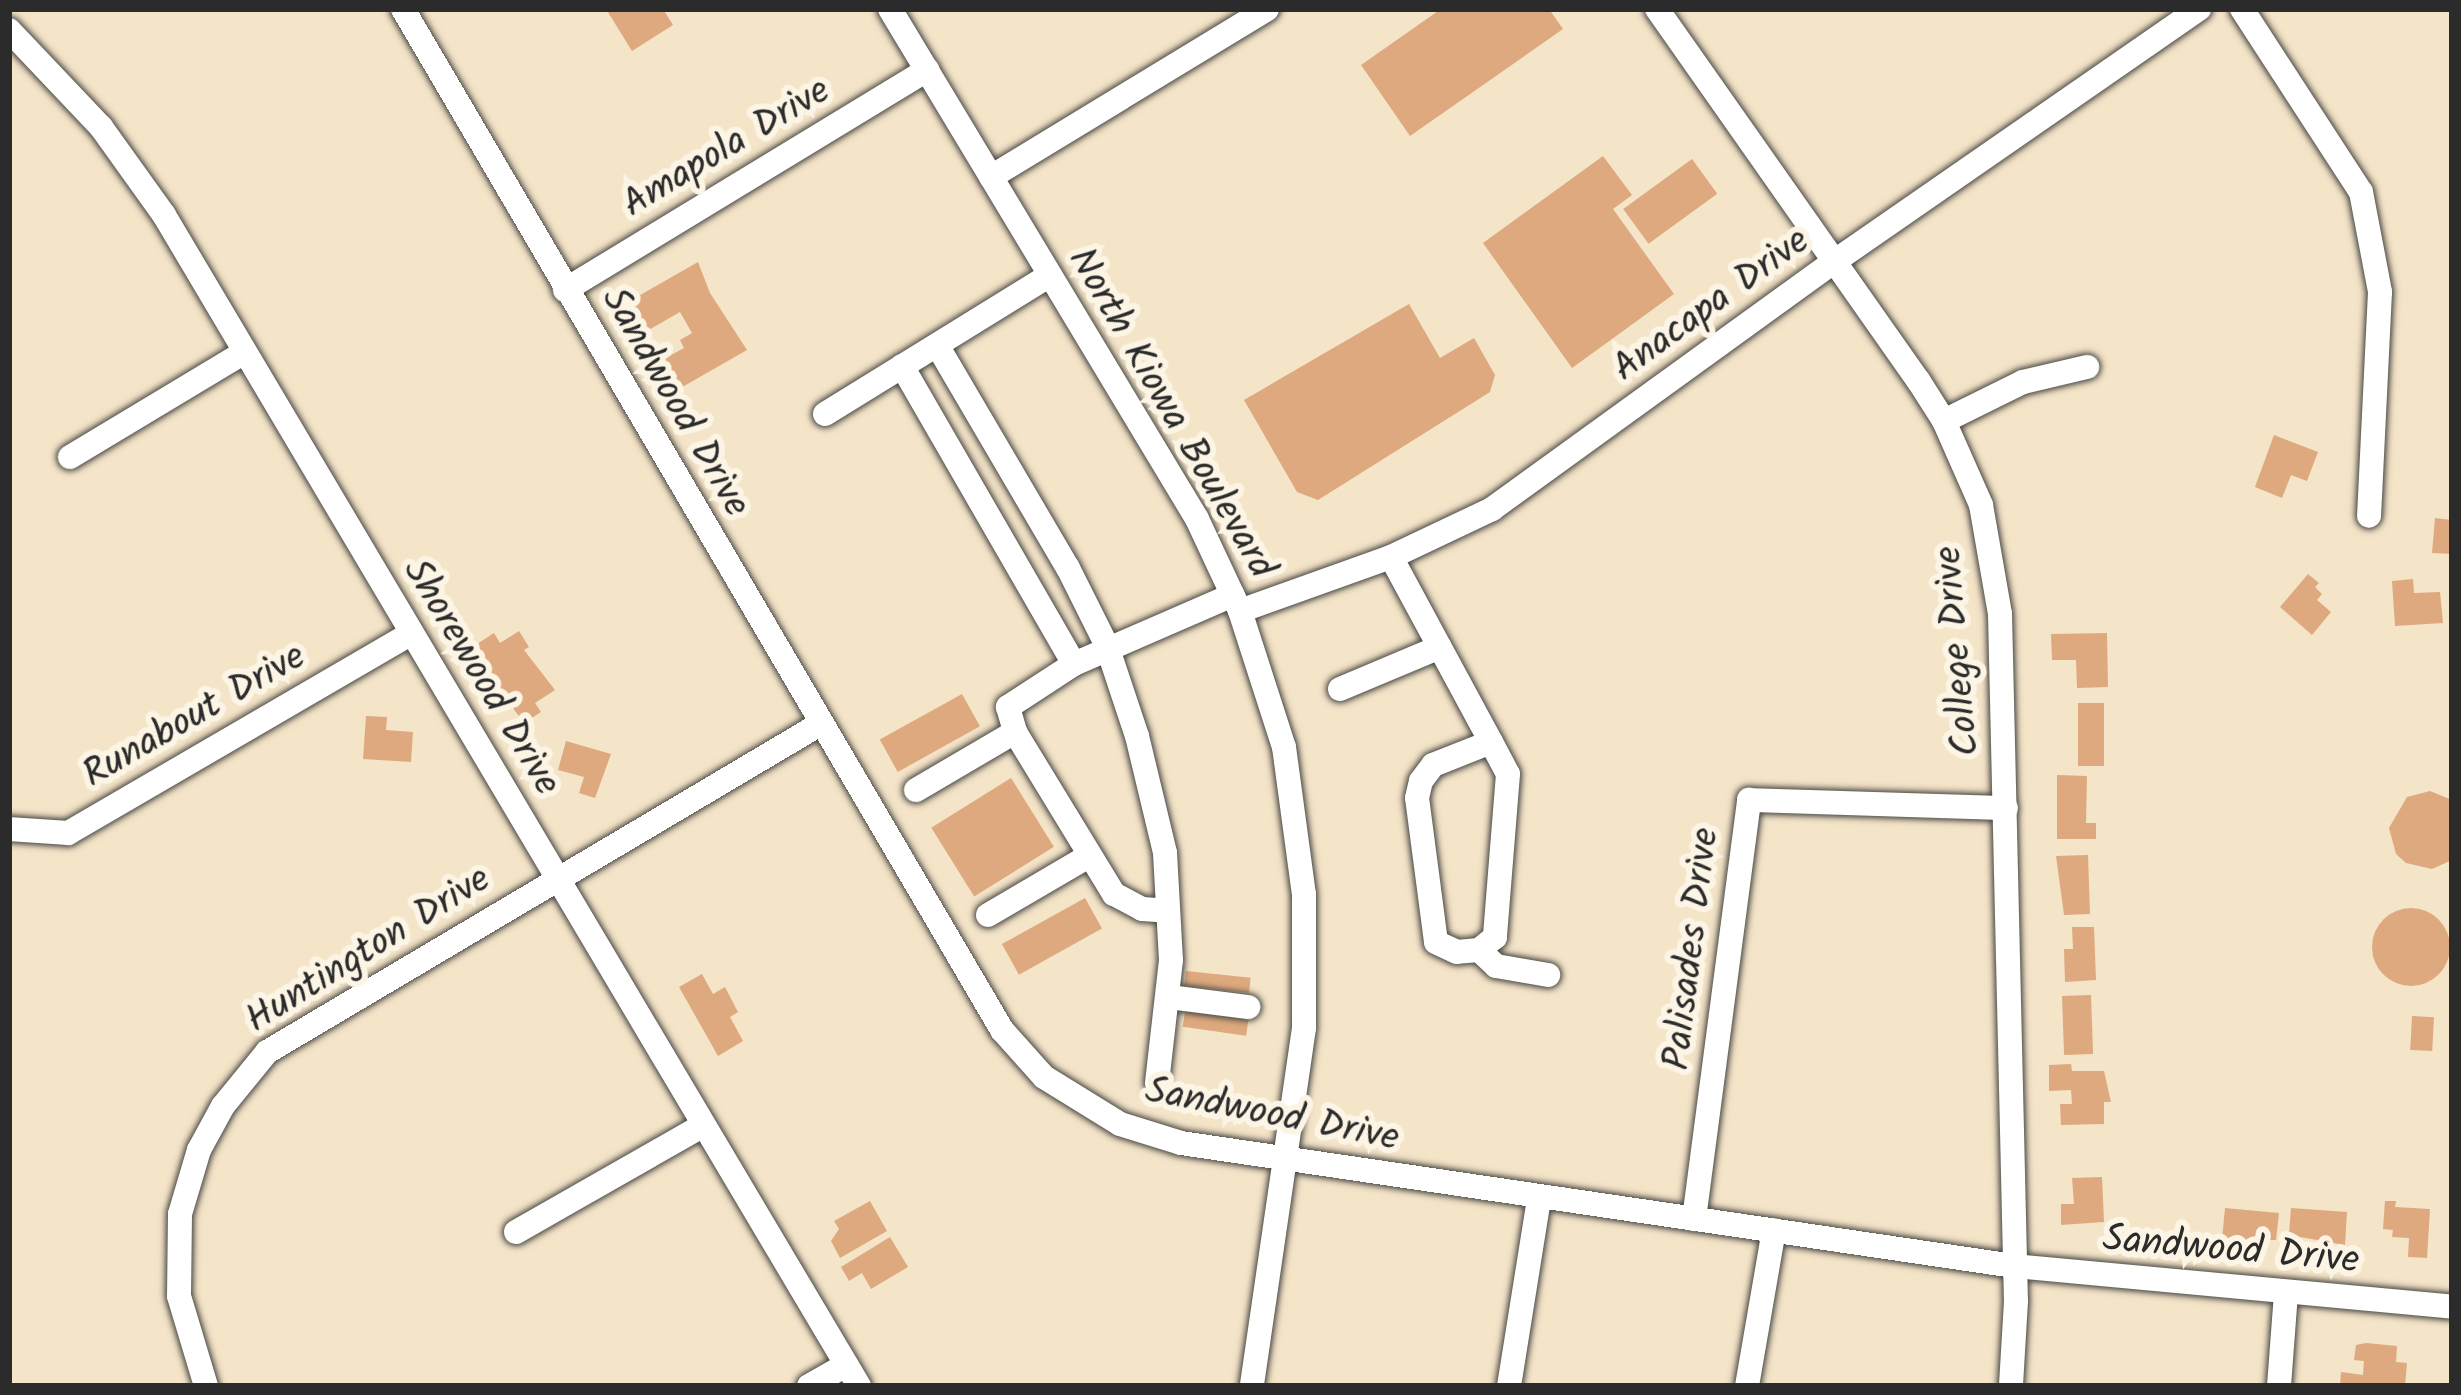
<!DOCTYPE html>
<style>
body{margin:0}
#map{position:relative;width:2461px;height:1395px;overflow:hidden;background:#f4e4c8;font-family:Kalam,sans-serif}
div>[style]{position:absolute}
.building>*{inset:0;background:#dea97e;transform-origin:0 0}
.round{border-radius:50%}
.roads{filter:drop-shadow(0 0 3px #494743) drop-shadow(0 0 3px #494743)}
.minor>*{height:24px;margin:-12px;padding:0 12px;transform-origin:12px;border-radius:12px;background:#fff}
span{translate:-50% -50%;white-space:nowrap;text-align:center;line-height:1.15;-webkit-text-stroke:12px #fcf5e5;paint-order:stroke}
.street-label{font-size:39px;color:#2b2b2b}
.frame{position:absolute;inset:0;border:12px solid #2b2b2b;pointer-events:none}
</style>
<div id="map">
<div class="building">
<i style="clip-path:polygon(606px 9px,663px 9px,673px 25px,632px 51px)"></i>
<i style="clip-path:polygon(1441px 9px,1549px 9px,1563px 29px,1410px 136px,1361px 65px)"></i>
<i style="clip-path:polygon(1603px 156px,1632px 195px,1613px 209px,1674px 294px,1572px 368px,1483px 243px)"></i>
<i style="left:1692px;top:159px;width:43px;height:85px;rotate:54deg"></i>
<i style="clip-path:polygon(698px 262px,710px 293px,747px 350px,677px 390px,660px 361px,684px 348px,680px 340px,692px 333px,680px 312px,645px 332px,628px 302px)"></i>
<i style="clip-path:polygon(1409px 304px,1440px 358px,1474px 338px,1495px 375px,1490px 392px,1318px 500px,1297px 492px,1244px 400px)"></i>
<i style="clip-path:polygon(2274px 435px,2318px 452px,2307px 481px,2291px 475px,2282px 498px,2255px 487px)"></i>
<i style="clip-path:polygon(2435px 518px,2452px 520px,2452px 554px,2432px 553px)"></i>
<i style="clip-path:polygon(2308px 574px,2319px 583px,2315px 587px,2322px 594px,2317px 600px,2331px 612px,2312px 635px,2280px 607px)"></i>
<i style="clip-path:polygon(2413px 579px,2414px 593px,2440px 592px,2443px 623px,2395px 626px,2392px 581px)"></i>
<i style="clip-path:polygon(519px 631px,529px 647px,524px 650px,555px 690px,535px 703px,541px 712px,524px 723px,486px 672px,491px 667px,477px 644px,494px 633px,500px 643px)"></i>
<i style="clip-path:polygon(2107px 633px,2108px 687px,2077px 688px,2076px 660px,2052px 660px,2051px 634px)"></i>
<i style="left:962px;top:694px;width:37px;height:94px;rotate:61deg"></i>
<i style="left:2078px;top:703px;width:26px;height:63px"></i>
<i style="clip-path:polygon(366px 716px,387px 717px,386px 730px,413px 732px,411px 762px,363px 759px)"></i>
<i style="clip-path:polygon(566px 741px,611px 754px,595px 798px,579px 793px,584px 777px,558px 770px)"></i>
<i style="clip-path:polygon(2057px 775px,2087px 776px,2086px 823px,2096px 823px,2096px 839px,2057px 839px)"></i>
<i style="left:1011px;top:778px;width:81px;height:94px;rotate:58deg"></i>
<i style="clip-path:polygon(2430px 791px,2452px 800px,2452px 860px,2432px 869px,2406px 863px,2396px 854px,2389px 828px,2407px 797px)"></i>
<i style="clip-path:polygon(2088px 855px,2090px 914px,2064px 915px,2056px 856px)"></i>
<i style="left:1085px;top:898px;width:35px;height:95px;rotate:61deg"></i>
<i class="round" style="left:2372px;top:908px;width:78px;height:78px"></i>
<i style="clip-path:polygon(2072px 927px,2094px 927px,2096px 980px,2065px 982px,2064px 949px,2073px 949px)"></i>
<i style="left:1186px;top:971px;width:65px;height:15px;rotate:6deg"></i>
<i style="clip-path:polygon(702px 974px,713px 994px,725px 987px,738px 1012px,730px 1017px,743px 1041px,718px 1056px,679px 987px)"></i>
<i style="left:2091px;top:995px;width:59px;height:29px;rotate:88deg"></i>
<i style="left:1185px;top:1011px;width:64px;height:16px;rotate:8deg"></i>
<i style="left:2412px;top:1016px;width:22px;height:34px;rotate:3deg"></i>
<i style="clip-path:polygon(2071px 1064px,2072px 1071px,2104px 1071px,2111px 1102px,2104px 1102px,2104px 1124px,2061px 1125px,2060px 1104px,2072px 1104px,2071px 1090px,2049px 1091px,2049px 1065px)"></i>
<i style="clip-path:polygon(2102px 1177px,2104px 1222px,2061px 1225px,2061px 1204px,2074px 1204px,2072px 1178px)"></i>
<i style="clip-path:polygon(870px 1201px,887px 1231px,840px 1258px,831px 1241px,839px 1229px,834px 1221px)"></i>
<i style="clip-path:polygon(2385px 1201px,2396px 1201px,2395px 1207px,2430px 1209px,2427px 1258px,2408px 1257px,2409px 1238px,2392px 1237px,2393px 1230px,2383px 1229px)"></i>
<i style="clip-path:polygon(2225px 1208px,2279px 1213px,2276px 1240px,2222px 1240px)"></i>
<i style="clip-path:polygon(2291px 1208px,2347px 1212px,2345px 1245px,2289px 1235px)"></i>
<i style="clip-path:polygon(890px 1237px,908px 1267px,871px 1289px,862px 1273px,849px 1281px,841px 1267px)"></i>
<i style="clip-path:polygon(2366px 1343px,2397px 1346px,2396px 1362px,2407px 1363px,2405px 1386px,2340px 1386px,2341px 1372px,2363px 1375px,2364px 1361px,2354px 1360px,2356px 1345px)"></i>
</div>
<div class="roads">
<div class="minor">
<i style="left:403px;top:9px;width:1184px;rotate:59.6deg"></i>
<i style="left:1002px;top:1030px;width:63px;rotate:48.2deg"></i>
<i style="left:1044px;top:1077px;width:89px;rotate:31.7deg"></i>
<i style="left:1120px;top:1124px;width:64px;rotate:17.3deg"></i>
<i style="left:1181px;top:1143px;width:842px;rotate:8.4deg"></i>
<i style="left:2014px;top:1266px;width:440px;rotate:5.3deg"></i>
<i style="left:890px;top:9px;width:595px;rotate:58.95deg"></i>
<i style="left:1197px;top:519px;width:102px;rotate:64.9deg"></i>
<i style="left:1240px;top:611px;width:143px;rotate:72.1deg"></i>
<i style="left:1284px;top:747px;width:148px;rotate:82.3deg"></i>
<i style="left:1304px;top:894px;width:134px;rotate:90deg"></i>
<i style="left:1304px;top:1028px;width:362px;rotate:98.3deg"></i>
<i style="left:1657px;top:9px;width:454px;rotate:54.9deg"></i>
<i style="left:1918px;top:380px;width:49px;rotate:57.6deg"></i>
<i style="left:1944px;top:421px;width:92px;rotate:66.2deg"></i>
<i style="left:1981px;top:505px;width:111px;rotate:80.1deg"></i>
<i style="left:2000px;top:614px;width:687px;rotate:88.67deg"></i>
<i style="left:2016px;top:1301px;width:85px;rotate:93.4deg"></i>
<i style="left:2242px;top:9px;width:218px;rotate:57deg"></i>
<i style="left:2361px;top:192px;width:102px;rotate:79.2deg"></i>
<i style="left:2380px;top:292px;width:224px;rotate:92.8deg"></i>
<i style="left:9px;top:30px;width:134px;rotate:46.5deg"></i>
<i style="left:101px;top:127px;width:108px;rotate:54.4deg"></i>
<i style="left:164px;top:215px;width:1362px;rotate:59.31deg"></i>
<i style="left:991px;top:177px;width:323px;rotate:-31.3deg"></i>
<i style="left:565px;top:290px;width:424px;rotate:-31.3deg"></i>
<i style="left:937px;top:345px;width:259px;rotate:59.6deg"></i>
<i style="left:1068px;top:568px;width:87px;rotate:63.4deg"></i>
<i style="left:1107px;top:646px;width:95px;rotate:71.6deg"></i>
<i style="left:1137px;top:736px;width:120px;rotate:76.5deg"></i>
<i style="left:1165px;top:853px;width:107px;rotate:86.8deg"></i>
<i style="left:1171px;top:960px;width:124px;rotate:96.5deg"></i>
<i style="left:902px;top:366px;width:344px;rotate:60deg"></i>
<i style="left:1074px;top:664px;width:173px;rotate:-23.5deg"></i>
<i style="left:825px;top:414px;width:264px;rotate:-31.7deg"></i>
<i style="left:1944px;top:421px;width:88px;rotate:-26.3deg"></i>
<i style="left:2023px;top:382px;width:66px;rotate:-13.2deg"></i>
<i style="left:70px;top:457px;width:202px;rotate:-31deg"></i>
<i style="left:1391px;top:557px;width:210px;rotate:61.6deg"></i>
<i style="left:1491px;top:742px;width:36px;rotate:62deg"></i>
<i style="left:1508px;top:774px;width:164px;rotate:94.6deg"></i>
<i style="left:1495px;top:937px;width:21px;rotate:141deg"></i>
<i style="left:1479px;top:950px;width:22px;rotate:175deg"></i>
<i style="left:1457px;top:952px;width:23px;rotate:-155deg"></i>
<i style="left:1436px;top:942px;width:145px;rotate:-97.5deg"></i>
<i style="left:1417px;top:798px;width:17px;rotate:-77deg"></i>
<i style="left:1421px;top:781px;width:20px;rotate:-53deg"></i>
<i style="left:1433px;top:765px;width:62px;rotate:-21.6deg"></i>
<i style="left:1240px;top:611px;width:160px;rotate:-19.7deg"></i>
<i style="left:1391px;top:557px;width:112px;rotate:-25.4deg"></i>
<i style="left:1492px;top:509px;width:423px;rotate:-35.9deg"></i>
<i style="left:1835px;top:261px;width:443px;rotate:-34.7deg"></i>
<i style="left:1074px;top:664px;width:79px;rotate:146.9deg"></i>
<i style="left:1008px;top:707px;width:26px;rotate:74deg"></i>
<i style="left:1015px;top:732px;width:190px;rotate:58.6deg"></i>
<i style="left:1114px;top:894px;width:32px;rotate:28deg"></i>
<i style="left:1142px;top:909px;width:26px;rotate:4deg"></i>
<i style="left:1340px;top:689px;width:108px;rotate:-22.8deg"></i>
<i style="left:916px;top:790px;width:115px;rotate:-30.4deg"></i>
<i style="left:9px;top:829px;width:59px;rotate:3.9deg"></i>
<i style="left:68px;top:833px;width:396px;rotate:-30.2deg"></i>
<i style="left:988px;top:915px;width:115px;rotate:-30.4deg"></i>
<i style="left:1479px;top:950px;width:23px;rotate:43deg"></i>
<i style="left:1496px;top:966px;width:53px;rotate:9.8deg"></i>
<i style="left:1169px;top:997px;width:80px;rotate:7.2deg"></i>
<i style="left:1694px;top:1219px;width:423px;rotate:-82.5deg"></i>
<i style="left:1749px;top:800px;width:257px;rotate:1.8deg"></i>
<i style="left:516px;top:1232px;width:214px;rotate:-29.7deg"></i>
<i style="left:206px;top:1386px;width:94px;rotate:-106.7deg"></i>
<i style="left:179px;top:1296px;width:82px;rotate:-89.3deg"></i>
<i style="left:180px;top:1214px;width:67px;rotate:-73.5deg"></i>
<i style="left:199px;top:1150px;width:50px;rotate:-61.4deg"></i>
<i style="left:223px;top:1106px;width:70px;rotate:-50.8deg"></i>
<i style="left:267px;top:1052px;width:643px;rotate:-30.67deg"></i>
<i style="left:809px;top:1386px;width:43px;rotate:-29.6deg"></i>
<i style="left:1509px;top:1386px;width:189px;rotate:-80.9deg"></i>
<i style="left:1747px;top:1386px;width:158px;rotate:-80.2deg"></i>
<i style="left:2279px;top:1386px;width:93px;rotate:-85.7deg"></i>
</div>
</div>
<div class="street-label">
<span style="left:727px;top:149px;rotate:-31deg">Amapola Drive</span>
<span style="left:1712px;top:306px;rotate:-36deg">Anacapa Drive</span>
<span style="left:674px;top:403px;rotate:60deg">Sandwood Drive</span>
<span style="left:1170px;top:414px;rotate:60deg">North Kiowa Boulevard</span>
<span style="left:1959px;top:651px;rotate:-95deg">College Drive</span>
<span style="left:480px;top:678px;rotate:59deg">Shorewood Drive</span>
<span style="left:195px;top:717px;rotate:-30deg">Runabout Drive</span>
<span style="left:1693px;top:949px;rotate:-83deg">Palisades Drive</span>
<span style="left:369px;top:951px;rotate:-32deg">Huntington Drive</span>
<span style="left:1272px;top:1116px;rotate:11deg">Sandwood Drive</span>
<span style="left:2231px;top:1251px;rotate:5deg">Sandwood Drive</span>
</div>
<div class="frame"></div>
</div>
